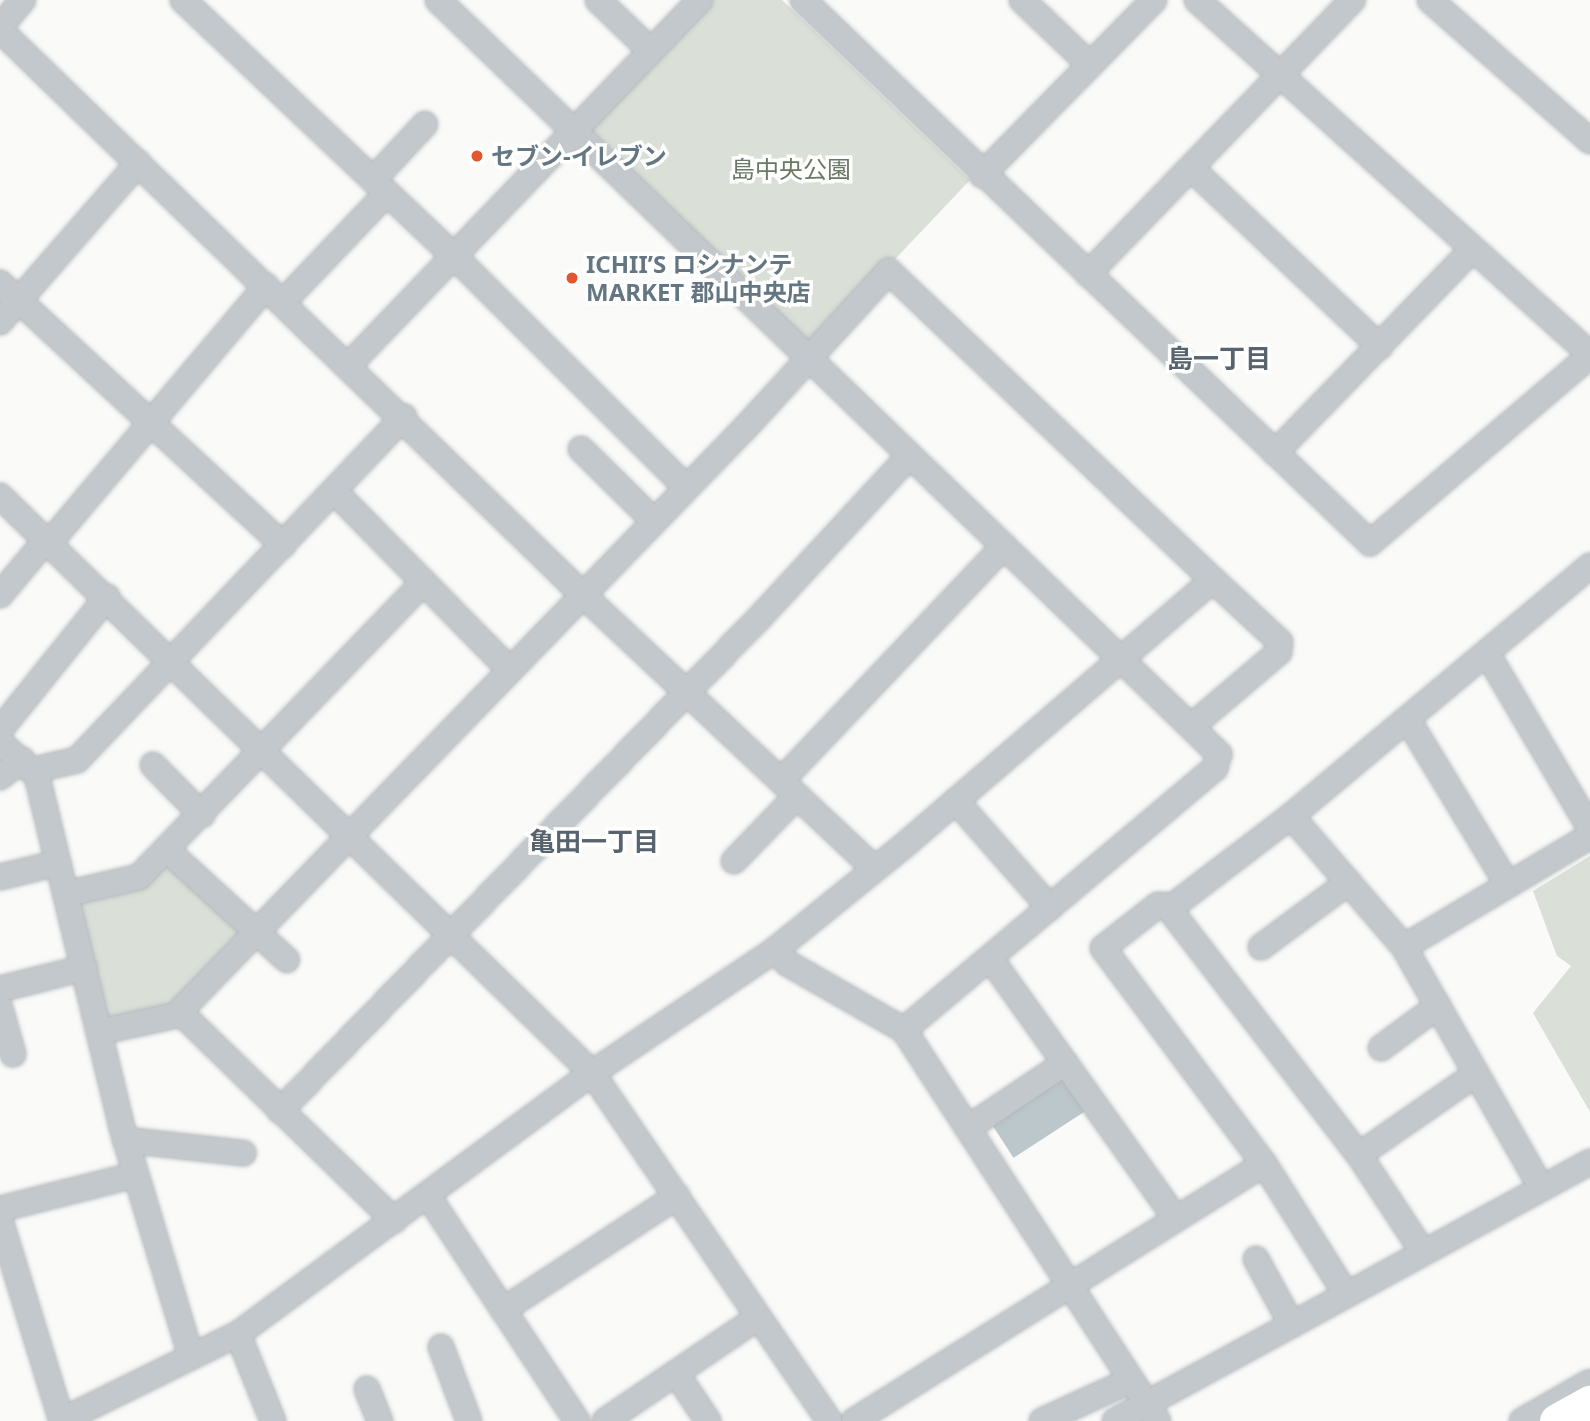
<!DOCTYPE html>
<meta charset="utf-8">
<style>
body{margin:0}
#map{position:relative;width:1590px;height:1421px;overflow:hidden;background:#fafaf8;font-family:"Noto Sans","Noto Sans JP",sans-serif}
div>[style]{position:absolute}
.green>*{inset:0;background:#dadfd7}
.water>*{inset:0;background:#bbc7cb;transform-origin:0 0}
.roads{filter:drop-shadow(0 0 2px #b4b9bd) drop-shadow(0 0 2px #b4b9bd)}
.minor>*{height:24px;margin:-12px;padding:0 12px;transform-origin:12px;border-radius:12px;background:#c3c8cc}
.highway>*{height:35px;margin:-17.5px;padding:0 17.5px;transform-origin:17.5px;border-radius:17.5px;background:#fff}
.dots>*{width:19px;height:19px;translate:-50% -50%;box-sizing:border-box;border:4px solid #fff;border-radius:50%}
span{translate:-50% -50%;white-space:nowrap;text-align:center;line-height:1.15;-webkit-text-stroke:7px #fff;paint-order:stroke}
.poi-label{font-size:24px;color:#657683;font-weight:700}
.left{translate:0 -50%;text-align:left}
.park-label{font-size:24px;color:#687a64}
.neighbourhood-label{font-size:26px;color:#57646e;font-weight:700}
</style>
<div id="map">
<div class="green">
<i style="clip-path:polygon(712px 0,782px 0,970px 180px,810px 349px,586px 134px)"></i>
<i style="clip-path:polygon(1590px 856px,1590px 1112px,1533px 1013px,1571px 966px,1557px 956px,1533px 891px)"></i>
<i style="clip-path:polygon(164px 863px,242px 929px,241px 938px,174px 1008px,105px 1022px,75px 902px)"></i>
</div>
<div class="water">
<i style="left:1063px;top:1078px;width:40px;height:85px;rotate:57deg"></i>
</div>
<div class="roads">
<div class="minor">
<i style="left:183px;top:0;width:373px;rotate:43.4deg"></i>
<i style="left:454px;top:256px;width:327px;rotate:44.9deg"></i>
<i style="left:438px;top:0;width:1086px;rotate:43.99deg"></i>
<i style="left:1219px;top:754px;width:15px;rotate:106deg"></i>
<i style="left:1215px;top:768px;width:407px;rotate:139.9deg"></i>
<i style="left:598px;top:0;width:71px;rotate:43.9deg"></i>
<i style="left:803px;top:0;width:785px;rotate:43.76deg"></i>
<i style="left:1370px;top:543px;width:289px;rotate:-40.4deg"></i>
<i style="left:1022px;top:0;width:94px;rotate:43.7deg"></i>
<i style="left:1197px;top:0;width:529px;rotate:42.01deg"></i>
<i style="left:1430px;top:0;width:213px;rotate:41.4deg"></i>
<i style="left:0;top:27px;width:35px;rotate:-50deg"></i>
<i style="left:0;top:30px;width:812px;rotate:44.1deg"></i>
<i style="left:583px;top:595px;width:400px;rotate:43.2deg"></i>
<i style="left:1191px;top:168px;width:260px;rotate:43.4deg"></i>
<i style="left:982px;top:175px;width:245px;rotate:-45.5deg"></i>
<i style="left:373px;top:180px;width:76px;rotate:-47.1deg"></i>
<i style="left:1088px;top:274px;width:381px;rotate:-46deg"></i>
<i style="left:0;top:283px;width:386px;rotate:42.8deg"></i>
<i style="left:283px;top:302px;width:151px;rotate:-46.3deg"></i>
<i style="left:0;top:322px;width:211px;rotate:-49deg"></i>
<i style="left:349px;top:365px;width:506px;rotate:-46.12deg"></i>
<i style="left:581px;top:449px;width:103px;rotate:44.6deg"></i>
<i style="left:1275px;top:453px;width:284px;rotate:-45.9deg"></i>
<i style="left:336px;top:493px;width:248px;rotate:45.5deg"></i>
<i style="left:0;top:496px;width:827px;rotate:44.26deg"></i>
<i style="left:592px;top:1073px;width:421px;rotate:55.7deg"></i>
<i style="left:50px;top:542px;width:335px;rotate:-49.8deg"></i>
<i style="left:0;top:595px;width:73px;rotate:-50deg"></i>
<i style="left:1488px;top:655px;width:201px;rotate:59.5deg"></i>
<i style="left:1408px;top:720px;width:193px;rotate:58.8deg"></i>
<i style="left:1193px;top:725px;width:113px;rotate:-40.3deg"></i>
<i style="left:1279px;top:652px;width:10px;rotate:-84deg"></i>
<i style="left:1280px;top:642px;width:91px;rotate:-137.2deg"></i>
<i style="left:0;top:730px;width:171px;rotate:-51.2deg"></i>
<i style="left:0;top:742px;width:50px;rotate:42.6deg"></i>
<i style="left:37px;top:776px;width:362px;rotate:76.4deg"></i>
<i style="left:122px;top:1128px;width:238px;rotate:73.2deg"></i>
<i style="left:153px;top:765px;width:70px;rotate:45.6deg"></i>
<i style="left:34px;top:770px;width:44px;rotate:-13.1deg"></i>
<i style="left:77px;top:760px;width:474px;rotate:-46.4deg"></i>
<i style="left:0;top:777px;width:28px;rotate:-38deg"></i>
<i style="left:781px;top:781px;width:324px;rotate:-46.5deg"></i>
<i style="left:956px;top:801px;width:142px;rotate:48.7deg"></i>
<i style="left:1291px;top:816px;width:173px;rotate:49.2deg"></i>
<i style="left:1404px;top:947px;width:276px;rotate:60.3deg"></i>
<i style="left:168px;top:851px;width:161px;rotate:42.5deg"></i>
<i style="left:734px;top:861px;width:91px;rotate:-45.9deg"></i>
<i style="left:0;top:877px;width:60px;rotate:-13.6deg"></i>
<i style="left:66px;top:894px;width:75px;rotate:-13.1deg"></i>
<i style="left:139px;top:877px;width:410px;rotate:-46deg"></i>
<i style="left:1167px;top:906px;width:314px;rotate:52.4deg"></i>
<i style="left:1359px;top:1155px;width:116px;rotate:56.6deg"></i>
<i style="left:1261px;top:947px;width:109px;rotate:-36.5deg"></i>
<i style="left:1404px;top:947px;width:217px;rotate:-30.8deg"></i>
<i style="left:775px;top:950px;width:18px;rotate:47deg"></i>
<i style="left:787px;top:963px;width:135px;rotate:29.8deg"></i>
<i style="left:904px;top:1030px;width:466px;rotate:57deg"></i>
<i style="left:990px;top:958px;width:320px;rotate:54.5deg"></i>
<i style="left:0;top:989px;width:87px;rotate:-14deg"></i>
<i style="left:0;top:1008px;width:48px;rotate:74.2deg"></i>
<i style="left:99px;top:1032px;width:85px;rotate:-12.2deg"></i>
<i style="left:182px;top:1014px;width:296px;rotate:44.2deg"></i>
<i style="left:1381px;top:1048px;width:71px;rotate:-36.4deg"></i>
<i style="left:280px;top:1111px;width:692px;rotate:-45.82deg"></i>
<i style="left:762px;top:615px;width:217px;rotate:-47.2deg"></i>
<i style="left:968px;top:1128px;width:117px;rotate:-33.8deg"></i>
<i style="left:125px;top:1140px;width:119px;rotate:6.3deg"></i>
<i style="left:1359px;top:1155px;width:142px;rotate:-34.7deg"></i>
<i style="left:428px;top:1196px;width:270px;rotate:56.5deg"></i>
<i style="left:0;top:1209px;width:139px;rotate:-14.1deg"></i>
<i style="left:0;top:1220px;width:210px;rotate:72.9deg"></i>
<i style="left:1256px;top:1259px;width:75px;rotate:61.4deg"></i>
<i style="left:1346px;top:1294px;width:154px;rotate:-122.2deg"></i>
<i style="left:1264px;top:1164px;width:269px;rotate:-126.7deg"></i>
<i style="left:1103px;top:948px;width:70px;rotate:-38deg"></i>
<i style="left:1158px;top:905px;width:15px;rotate:4deg"></i>
<i style="left:1173px;top:906px;width:148px;rotate:-37.3deg"></i>
<i style="left:1291px;top:816px;width:390px;rotate:-39.9deg"></i>
<i style="left:503px;top:1310px;width:208px;rotate:-33.2deg"></i>
<i style="left:238px;top:1334px;width:94px;rotate:68.1deg"></i>
<i style="left:441px;top:1347px;width:79px;rotate:69.3deg"></i>
<i style="left:676px;top:1373px;width:58px;rotate:56.3deg"></i>
<i style="left:367px;top:1389px;width:35px;rotate:68deg"></i>
<i style="left:61px;top:1421px;width:197px;rotate:-26.2deg"></i>
<i style="left:238px;top:1334px;width:440px;rotate:-36.4deg"></i>
<i style="left:592px;top:1073px;width:220px;rotate:-33.9deg"></i>
<i style="left:775px;top:950px;width:170px;rotate:-39deg"></i>
<i style="left:907px;top:843px;width:403px;rotate:-40.7deg"></i>
<i style="left:1213px;top:580px;width:448px;rotate:-136.4deg"></i>
<i style="left:889px;top:271px;width:213px;rotate:132.5deg"></i>
<i style="left:745px;top:428px;width:808px;rotate:134.1deg"></i>
<i style="left:183px;top:1008px;width:6px;rotate:99deg"></i>
<i style="left:605px;top:1421px;width:184px;rotate:-34.1deg"></i>
<i style="left:854px;top:1421px;width:484px;rotate:-32.1deg"></i>
<i style="left:1042px;top:1421px;width:98px;rotate:-24.7deg"></i>
<i style="left:1115px;top:1421px;width:541px;rotate:-28.6deg"></i>
<i style="left:1522px;top:1421px;width:78px;rotate:-29.8deg"></i>
</div>
<div class="highway">
<i style="left:1557px;top:1421px;width:38px;rotate:-29deg"></i>
</div>
</div>
<div class="dots">
<i style="left:477px;top:156px;background:#e4572e"></i>
<i style="left:572px;top:278px;background:#e4572e"></i>
</div>
<div class="poi-label">
<span class="left" style="left:491px;top:156px">セブン-イレブン</span>
<span class="left" style="left:586px;top:278px">ICHII’S ロシナンテ<br>MARKET 郡山中央店</span>
</div>
<div class="park-label">
<span style="left:791px;top:169px">島中央公園</span>
</div>
<div class="neighbourhood-label">
<span style="left:1219px;top:359px">島一丁目</span>
<span style="left:594px;top:842px">亀田一丁目</span>
</div>
</div>
